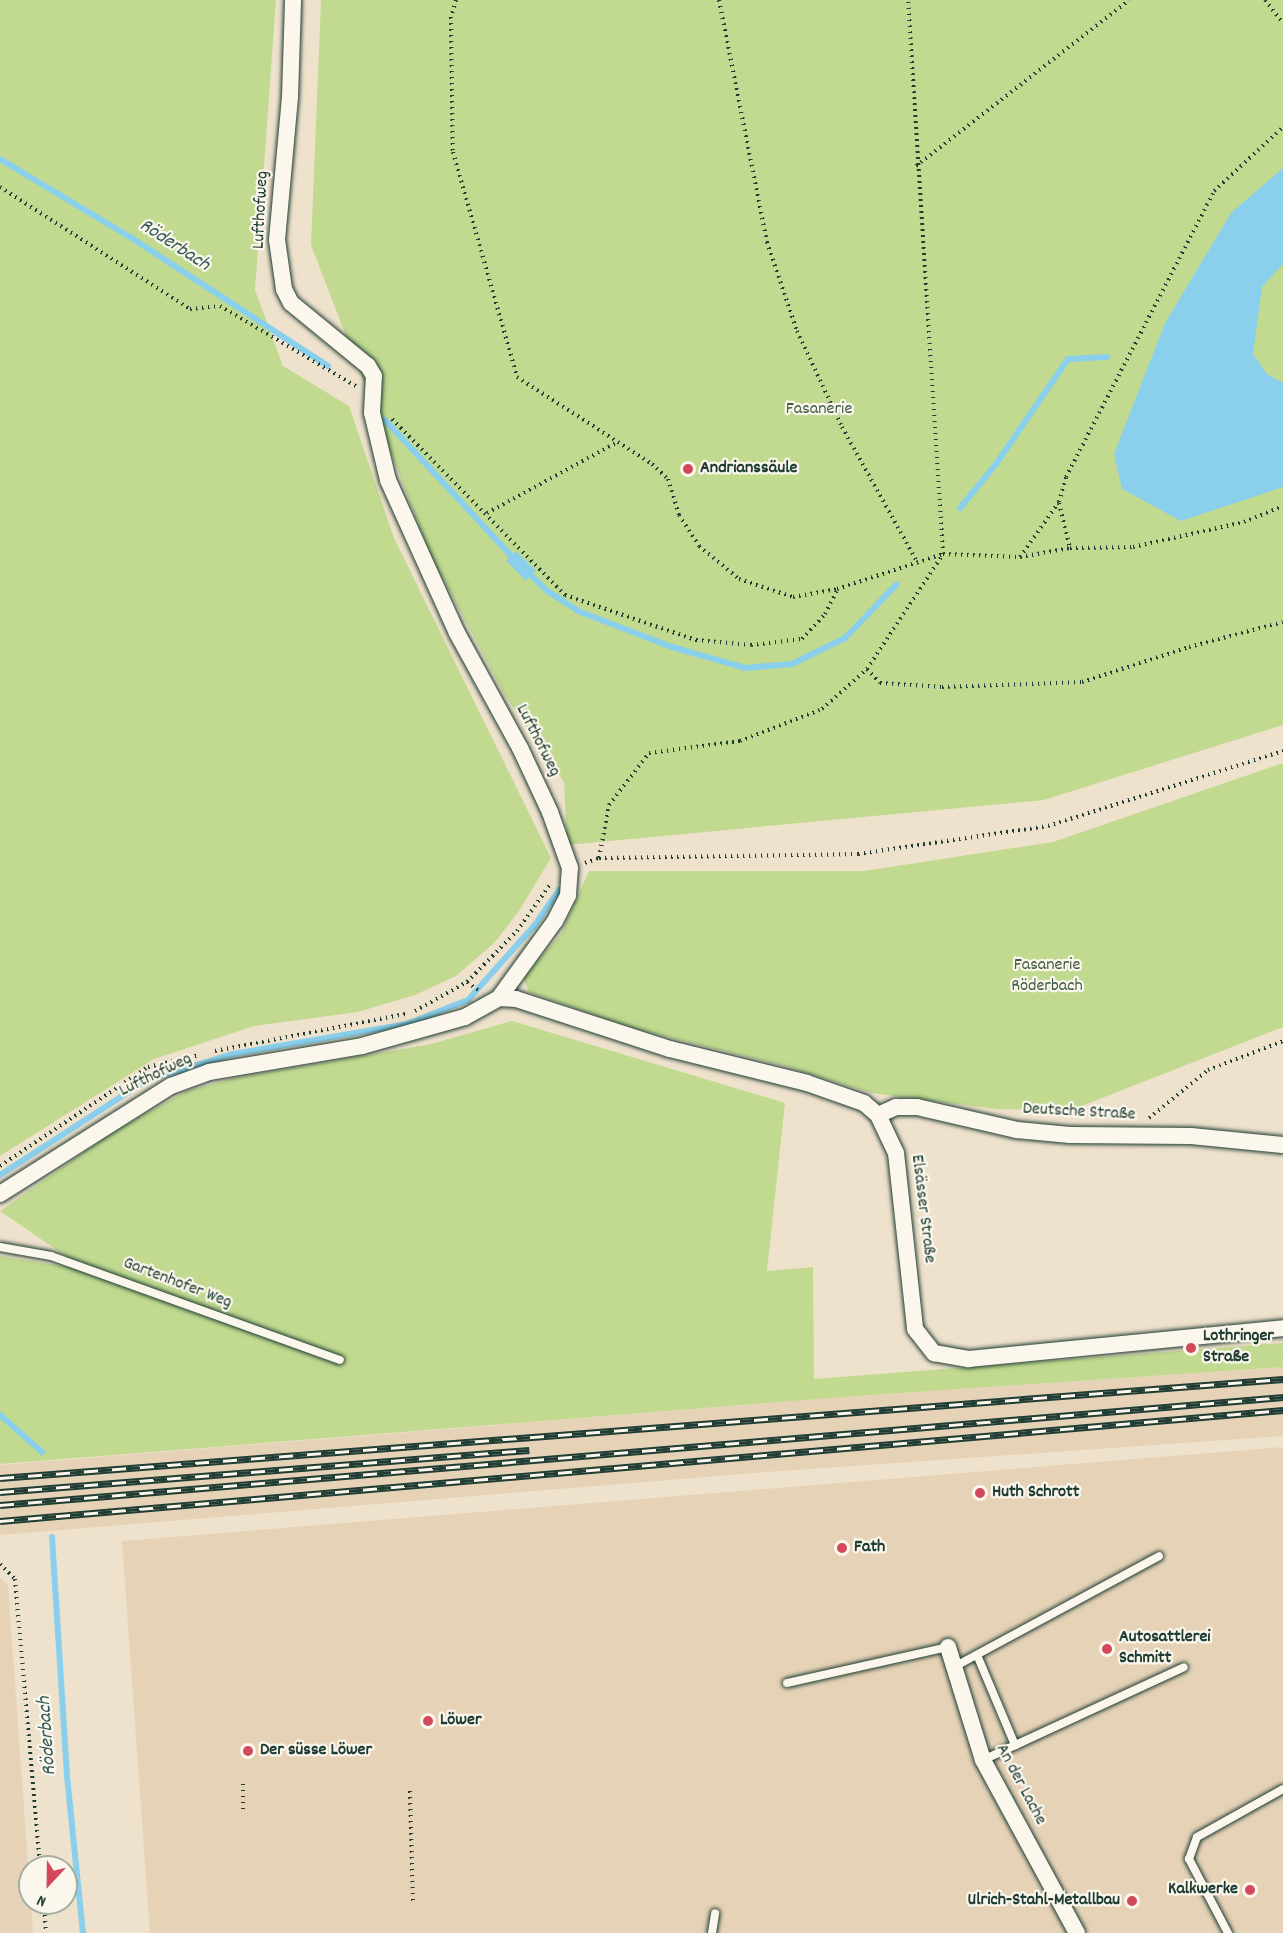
<!DOCTYPE html>
<meta charset="utf-8">
<style>
body{margin:0}
#map{position:relative;width:1283px;height:1933px;overflow:hidden;background:#efe2cd;font-family:Dekko,sans-serif}
div>[style]{position:absolute}
.built>*{inset:0;background:#e6d3b7}
.green>*{inset:0;background:#c1da90}
.water>*{inset:0;background:#8acfeb;transform-origin:0 0}
.stream>*{height:6px;margin:-3px;padding:0 3px;transform-origin:3px;border-radius:3px;background:#8acfeb}
.path>*{height:4px;margin-top:-2px;transform-origin:0;background:repeating-linear-gradient(90deg,#1f3d34 0 1.5px,transparent 0 6px)}
.roads{filter:drop-shadow(0 0 2px #1f3d34) drop-shadow(0 0 2px #1f3d34)}
.lane>*{height:8px;margin:-4px;padding:0 4px;transform-origin:4px;border-radius:4px;background:#fbf7ec}
.street>*{height:16px;margin:-8px;padding:0 8px;transform-origin:8px;border-radius:8px;background:#fbf7ec}
.rail>*{height:7px;margin-top:-3.5px;transform-origin:0;background:repeating-linear-gradient(90deg,#fbf7ec 0 14px,#1f3d34 0 28px);box-sizing:border-box;border-block:2px solid #1f3d34}
.dots>*{width:16px;height:16px;translate:-50% -50%;box-sizing:border-box;border:3px solid #fbf7ec;border-radius:50%}
span{translate:-50% -50%;white-space:nowrap;text-align:center;line-height:1.15;-webkit-text-stroke:4.5px #fbf7ec;paint-order:stroke}
.street-label{font-size:18px;color:#1f3d34}
.park-label{font-size:18px;color:#3f5c46}
.poi-label{font-size:18px;color:#1f3d34;font-weight:700}
.left{translate:0 -50%;text-align:left}
.right{translate:-100% -50%;text-align:right}
.water-label{font-size:20px;color:#345a59;font-style:italic}
.north{position:absolute;left:18px;top:1855px;width:60px;height:60px;box-sizing:border-box;background:#fbf7ec;border:2px solid #a3ada2;border-radius:50%;rotate:202deg;font-size:16px;font-weight:700;line-height:24px;text-align:center;color:#1f3d34}
.north::after{content:'';display:block;margin:auto;width:21px;height:27px;background:#d1495b;clip-path:polygon(50% 0,100% 100%,50% 72%,0 100%)}
</style>
<div id="map">
<div class="built">
<i style="clip-path:polygon(1283px 1367px,1283px 1436px,767px 1472px,0 1535px,0 1465px,856px 1396px)"></i>
<i style="clip-path:polygon(1283px 1447px,1283px 1933px,150px 1933px,122px 1541px)"></i>
<i style="clip-path:polygon(0 1578px,8px 1585px,33px 1933px,0 1933px)"></i>
</div>
<div class="green">
<i style="clip-path:polygon(0 0,276px 0,255px 290px,283px 366px,349px 406px,394px 538px,551px 858px,519px 911px,495px 942px,456px 976px,415px 995px,358px 1012px,254px 1026px,154px 1059px,0 1156px)"></i>
<i style="clip-path:polygon(321px 0,1283px 0,1283px 725px,1044px 800px,567px 845px,564px 782px,504px 694px,430px 554px,311px 245px)"></i>
<i style="clip-path:polygon(1283px 763px,1283px 1027px,1069px 1111px,995px 1109px,872px 1093px,781px 1065px,635px 1029px,529px 992px,523px 977px,561px 934px,589px 871px,864px 871px,1053px 842px)"></i>
<i style="clip-path:polygon(512px 1021px,785px 1103px,767px 1271px,813px 1267px,814px 1379px,1283px 1343px,1283px 1367px,856px 1396px,0 1464px,0 1256px,68px 1267px,67px 1257px,0 1211px,113px 1132px,187px 1091px,230px 1079px,431px 1044px)"></i>
</div>
<div class="water">
<i style="clip-path:polygon(1283px 168px,1283px 264px,1262px 287px,1253px 354px,1267px 374px,1283px 383px,1283px 487px,1181px 521px,1122px 489px,1114px 454px,1165px 323px,1231px 213px)"></i>
<i style="left:516px;top:551px;width:28px;height:14px;rotate:45deg"></i>
</div>
<div class="stream">
<i style="left:0;top:159px;width:152px;rotate:31deg"></i>
<i style="left:130px;top:237px;width:236px;rotate:33.1deg"></i>
<i style="left:385px;top:420px;width:191px;rotate:47.1deg"></i>
<i style="left:960px;top:508px;width:57px;rotate:-50.7deg"></i>
<i style="left:996px;top:464px;width:127px;rotate:-55.6deg"></i>
<i style="left:1068px;top:359px;width:39px;rotate:-3deg"></i>
<i style="left:527px;top:571px;width:27px;rotate:45deg"></i>
<i style="left:546px;top:590px;width:38px;rotate:33deg"></i>
<i style="left:578px;top:611px;width:101px;rotate:21deg"></i>
<i style="left:672px;top:647px;width:76px;rotate:16deg"></i>
<i style="left:745px;top:668px;width:47px;rotate:-4.9deg"></i>
<i style="left:792px;top:664px;width:59px;rotate:-26.1deg"></i>
<i style="left:845px;top:638px;width:74px;rotate:-46.1deg"></i>
<i style="left:0;top:1175px;width:175px;rotate:-32.9deg"></i>
<i style="left:147px;top:1080px;width:90px;rotate:-16.8deg"></i>
<i style="left:233px;top:1054px;width:177px;rotate:-9.8deg"></i>
<i style="left:407px;top:1024px;width:66px;rotate:-21.5deg"></i>
<i style="left:468px;top:1000px;width:99px;rotate:-48.3deg"></i>
<i style="left:534px;top:926px;width:44px;rotate:-55.2deg"></i>
<i style="left:0;top:1415px;width:56px;rotate:41.4deg"></i>
<i style="left:52px;top:1537px;width:239px;rotate:86.4deg"></i>
<i style="left:67px;top:1776px;width:158px;rotate:84.2deg"></i>
</div>
<div class="path">
<i style="left:456px;top:0;width:18px;rotate:106deg"></i>
<i style="left:451px;top:17px;width:135px;rotate:89.2deg"></i>
<i style="left:453px;top:152px;width:234px;rotate:74.1deg"></i>
<i style="left:517px;top:377px;width:161px;rotate:32.8deg"></i>
<i style="left:652px;top:464px;width:22px;rotate:43deg"></i>
<i style="left:668px;top:479px;width:38px;rotate:73deg"></i>
<i style="left:679px;top:515px;width:37px;rotate:57deg"></i>
<i style="left:699px;top:546px;width:52px;rotate:39.5deg"></i>
<i style="left:739px;top:579px;width:57px;rotate:18.4deg"></i>
<i style="left:793px;top:597px;width:45px;rotate:-10.3deg"></i>
<i style="left:837px;top:589px;width:112px;rotate:-18.3deg"></i>
<i style="left:943px;top:554px;width:77px;rotate:2.2deg"></i>
<i style="left:1020px;top:557px;width:51px;rotate:-10.2deg"></i>
<i style="left:1070px;top:548px;width:63px;rotate:-0.9deg"></i>
<i style="left:1133px;top:547px;width:114px;rotate:-12.7deg"></i>
<i style="left:1244px;top:522px;width:42px;rotate:-22.3deg"></i>
<i style="left:719px;top:0;width:247px;rotate:78.8deg"></i>
<i style="left:767px;top:242px;width:94px;rotate:71.4deg"></i>
<i style="left:797px;top:331px;width:106px;rotate:64.9deg"></i>
<i style="left:842px;top:427px;width:154px;rotate:60.9deg"></i>
<i style="left:1265px;top:0;width:29px;rotate:52deg"></i>
<i style="left:916px;top:166px;width:270px;rotate:-37.9deg"></i>
<i style="left:0;top:187px;width:226px;rotate:32.7deg"></i>
<i style="left:190px;top:309px;width:30px;rotate:-6deg"></i>
<i style="left:220px;top:306px;width:158px;rotate:30.5deg"></i>
<i style="left:392px;top:419px;width:247px;rotate:45.5deg"></i>
<i style="left:565px;top:595px;width:139px;rotate:19deg"></i>
<i style="left:696px;top:640px;width:55px;rotate:5.2deg"></i>
<i style="left:751px;top:645px;width:51px;rotate:-6.7deg"></i>
<i style="left:802px;top:639px;width:34px;rotate:-47deg"></i>
<i style="left:825px;top:614px;width:27px;rotate:-63deg"></i>
<i style="left:1059px;top:503px;width:46px;rotate:76.3deg"></i>
<i style="left:487px;top:513px;width:147px;rotate:-28.5deg"></i>
<i style="left:1020px;top:557px;width:67px;rotate:-54.7deg"></i>
<i style="left:1059px;top:502px;width:26px;rotate:-74deg"></i>
<i style="left:1066px;top:477px;width:322px;rotate:-62.6deg"></i>
<i style="left:1214px;top:191px;width:94px;rotate:-42.8deg"></i>
<i style="left:867px;top:669px;width:19px;rotate:47deg"></i>
<i style="left:880px;top:683px;width:62px;rotate:3.7deg"></i>
<i style="left:942px;top:687px;width:140px;rotate:-2deg"></i>
<i style="left:1082px;top:682px;width:113px;rotate:-18.1deg"></i>
<i style="left:1189px;top:647px;width:97px;rotate:-14.9deg"></i>
<i style="left:599px;top:858px;width:54px;rotate:-79.3deg"></i>
<i style="left:609px;top:805px;width:66px;rotate:-52.4deg"></i>
<i style="left:649px;top:753px;width:92px;rotate:-7.5deg"></i>
<i style="left:740px;top:741px;width:88px;rotate:-21.3deg"></i>
<i style="left:822px;top:709px;width:60px;rotate:-41.6deg"></i>
<i style="left:867px;top:669px;width:138px;rotate:-56.5deg"></i>
<i style="left:943px;top:554px;width:555px;rotate:-93.61deg"></i>
<i style="left:585px;top:863px;width:15px;rotate:-20deg"></i>
<i style="left:599px;top:858px;width:259px;rotate:-0.9deg"></i>
<i style="left:858px;top:854px;width:192px;rotate:-8.4deg"></i>
<i style="left:1048px;top:826px;width:247px;rotate:-17.7deg"></i>
<i style="left:467px;top:982px;width:14px;rotate:36deg"></i>
<i style="left:415px;top:1011px;width:60px;rotate:-29.1deg"></i>
<i style="left:467px;top:982px;width:71px;rotate:-45.6deg"></i>
<i style="left:517px;top:931px;width:59px;rotate:-54.7deg"></i>
<i style="left:215px;top:1051px;width:194px;rotate:-11deg"></i>
<i style="left:1149px;top:1118px;width:76px;rotate:-39.1deg"></i>
<i style="left:1208px;top:1070px;width:80px;rotate:-21.1deg"></i>
<i style="left:0;top:1166px;width:178px;rotate:-33.8deg"></i>
<i style="left:148px;top:1067px;width:52px;rotate:-13.2deg"></i>
<i style="left:0;top:1564px;width:21px;rotate:45deg"></i>
<i style="left:15px;top:1579px;width:289px;rotate:85deg"></i>
<i style="left:243px;top:1784px;width:25px;rotate:90deg"></i>
<i style="left:410px;top:1791px;width:110px;rotate:88.4deg"></i>
<i style="left:44px;top:1903px;width:30px;rotate:86deg"></i>
</div>
<div class="roads">
<div class="lane">
<i style="left:0;top:1247px;width:52px;rotate:10deg"></i>
<i style="left:51px;top:1256px;width:307px;rotate:19.8deg"></i>
<i style="left:977px;top:1655px;width:98px;rotate:67.1deg"></i>
<i style="left:954px;top:1667px;width:233px;rotate:-28.4deg"></i>
<i style="left:787px;top:1683px;width:165px;rotate:-12.6deg"></i>
<i style="left:983px;top:1760px;width:221px;rotate:-24.8deg"></i>
<i style="left:712px;top:1933px;width:20px;rotate:-81deg"></i>
<i style="left:1228px;top:1933px;width:84px;rotate:-117.8deg"></i>
<i style="left:1189px;top:1859px;width:23px;rotate:-70deg"></i>
<i style="left:1197px;top:1837px;width:98px;rotate:-29.2deg"></i>
</div>
<div class="street">
<i style="left:499px;top:998px;width:17px;rotate:3deg"></i>
<i style="left:516px;top:999px;width:162px;rotate:18deg"></i>
<i style="left:670px;top:1049px;width:141px;rotate:13.9deg"></i>
<i style="left:807px;top:1083px;width:60px;rotate:19.3deg"></i>
<i style="left:864px;top:1103px;width:18px;rotate:41deg"></i>
<i style="left:878px;top:1115px;width:42px;rotate:64.7deg"></i>
<i style="left:896px;top:1153px;width:177px;rotate:83.8deg"></i>
<i style="left:915px;top:1329px;width:31px;rotate:52deg"></i>
<i style="left:934px;top:1353px;width:36px;rotate:10deg"></i>
<i style="left:969px;top:1359px;width:316px;rotate:-5.6deg"></i>
<i style="left:878px;top:1115px;width:20px;rotate:-24deg"></i>
<i style="left:896px;top:1107px;width:21px"></i>
<i style="left:917px;top:1107px;width:103px;rotate:13deg"></i>
<i style="left:1017px;top:1130px;width:53px;rotate:5.4deg"></i>
<i style="left:1070px;top:1135px;width:121px;rotate:0.5deg"></i>
<i style="left:1191px;top:1136px;width:92px;rotate:5.6deg"></i>
<i style="left:0;top:1194px;width:202px;rotate:-32.3deg"></i>
<i style="left:171px;top:1086px;width:40px;rotate:-20.2deg"></i>
<i style="left:209px;top:1072px;width:155px;rotate:-9.6deg"></i>
<i style="left:362px;top:1046px;width:107px;rotate:-15.7deg"></i>
<i style="left:465px;top:1017px;width:39px;rotate:-29deg"></i>
<i style="left:499px;top:998px;width:95px;rotate:-54deg"></i>
<i style="left:555px;top:921px;width:29px;rotate:-63deg"></i>
<i style="left:568px;top:895px;width:27px;rotate:-86deg"></i>
<i style="left:570px;top:868px;width:59px;rotate:-109.7deg"></i>
<i style="left:550px;top:812px;width:71px;rotate:-115.1deg"></i>
<i style="left:520px;top:748px;width:131px;rotate:-118.7deg"></i>
<i style="left:457px;top:633px;width:168px;rotate:-114.3deg"></i>
<i style="left:388px;top:480px;width:69px;rotate:-103.4deg"></i>
<i style="left:372px;top:413px;width:37px;rotate:-87deg"></i>
<i style="left:374px;top:376px;width:12px;rotate:-121deg"></i>
<i style="left:368px;top:366px;width:99px;rotate:-140.7deg"></i>
<i style="left:291px;top:303px;width:16px;rotate:-117deg"></i>
<i style="left:284px;top:289px;width:49px;rotate:-98.1deg"></i>
<i style="left:277px;top:240px;width:144px;rotate:-84.8deg"></i>
<i style="left:290px;top:97px;width:97px;rotate:-88.2deg"></i>
<i style="left:948px;top:1647px;width:118px;rotate:72.8deg"></i>
<i style="left:983px;top:1760px;width:197px;rotate:61.5deg"></i>
</div>
</div>
<div class="rail">
<i style="left:0;top:1478px;width:1287px;rotate:-4.41deg"></i>
<i style="left:0;top:1492px;width:531px;rotate:-4.54deg"></i>
<i style="left:0;top:1505px;width:1288px;rotate:-4.81deg"></i>
<i style="left:0;top:1521px;width:1288px;rotate:-4.94deg"></i>
</div>
<div class="dots">
<i style="left:688px;top:469px;background:#d1495b"></i>
<i style="left:1191px;top:1348px;background:#d1495b"></i>
<i style="left:980px;top:1493px;background:#d1495b"></i>
<i style="left:842px;top:1548px;background:#d1495b"></i>
<i style="left:1107px;top:1649px;background:#d1495b"></i>
<i style="left:428px;top:1721px;background:#d1495b"></i>
<i style="left:248px;top:1751px;background:#d1495b"></i>
<i style="left:1250px;top:1890px;background:#d1495b"></i>
<i style="left:1132px;top:1901px;background:#d1495b"></i>
</div>
<div class="street-label">
<span style="left:262px;top:210px;rotate:-87deg">Lufthofweg</span>
<span style="left:537px;top:741px;rotate:63deg">Lufthofweg</span>
<span style="left:156px;top:1076px;rotate:-26deg">Lufthofweg</span>
<span style="left:1079px;top:1113px;rotate:3deg">Deutsche Straße</span>
<span style="left:922px;top:1209px;rotate:83deg">Elsässer Straße</span>
<span style="left:177px;top:1284px;rotate:21deg">Gartenhofer Weg</span>
<span style="left:1020px;top:1785px;rotate:62deg">An der Lache</span>
</div>
<div class="park-label">
<span style="left:819px;top:410px">Fasanerie</span>
<span style="left:1047px;top:977px">Fasanerie<br>Röderbach</span>
</div>
<div class="poi-label">
<span class="left" style="left:700px;top:469px">Andrianssäule</span>
<span class="left" style="left:1203px;top:1348px">Lothringer<br>Straße</span>
<span class="left" style="left:992px;top:1493px">Huth Schrott</span>
<span class="left" style="left:854px;top:1548px">Fath</span>
<span class="left" style="left:1119px;top:1649px">Autosattlerei<br>Schmitt</span>
<span class="left" style="left:440px;top:1721px">Löwer</span>
<span class="left" style="left:260px;top:1751px">Der süsse Löwer</span>
<span class="right" style="left:1238px;top:1890px">Kalkwerke</span>
<span class="right" style="left:1120px;top:1901px">Ulrich-Stahl-Metallbau</span>
</div>
<div class="water-label">
<span style="left:174px;top:246px;rotate:33deg">Röderbach</span>
<span style="left:48px;top:1736px;rotate:-94deg">Röderbach</span>
</div>
<div class="north">N</div>
</div>
